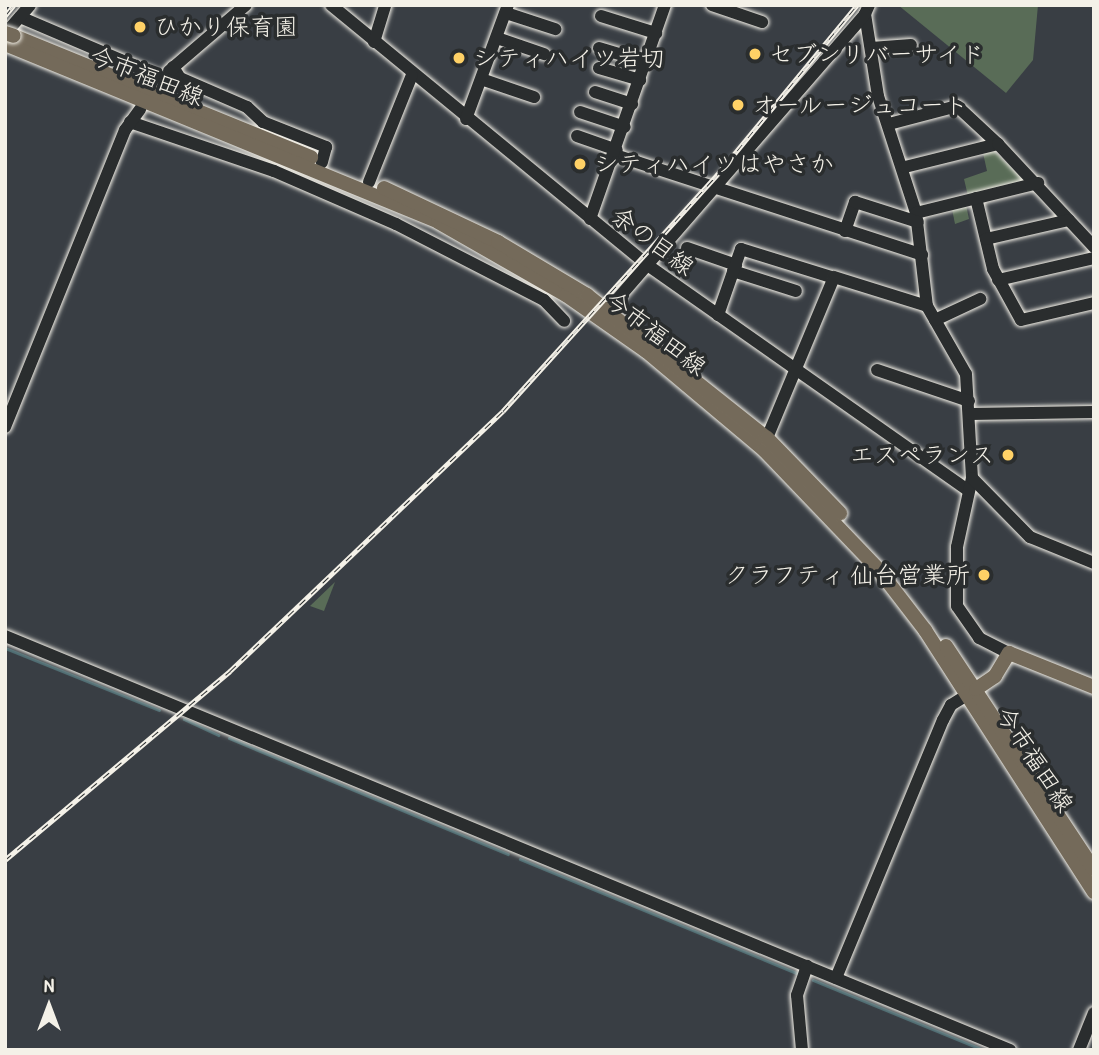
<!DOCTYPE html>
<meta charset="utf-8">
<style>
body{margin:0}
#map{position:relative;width:1099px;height:1055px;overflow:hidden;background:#393e44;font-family:"Patrick Hand","Klee One",sans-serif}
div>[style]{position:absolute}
.green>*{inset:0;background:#596c57}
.stream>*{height:2.5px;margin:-1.25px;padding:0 1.25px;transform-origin:1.25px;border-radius:1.25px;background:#4c6a70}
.roads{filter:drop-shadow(0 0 2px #f4f1e8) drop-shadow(0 0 2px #f4f1e8)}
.minor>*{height:12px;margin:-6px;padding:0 6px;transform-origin:6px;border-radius:6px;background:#2a2d2e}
.major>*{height:14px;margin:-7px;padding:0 7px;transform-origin:7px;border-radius:7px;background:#746a5a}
.rail>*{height:5px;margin-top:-2.5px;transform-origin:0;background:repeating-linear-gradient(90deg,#2a2d2e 0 8px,#f4f1e8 0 16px);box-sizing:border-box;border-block:2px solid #f4f1e8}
.bridges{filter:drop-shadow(0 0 2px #f4f1e8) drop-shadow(0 0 2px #f4f1e8)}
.major-bridge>*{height:14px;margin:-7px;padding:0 7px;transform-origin:7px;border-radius:7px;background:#746a5a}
.dots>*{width:19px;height:19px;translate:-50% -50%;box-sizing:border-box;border:4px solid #2a2d2e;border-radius:50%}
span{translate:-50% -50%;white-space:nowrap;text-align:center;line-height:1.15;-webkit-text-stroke:7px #2a2d2e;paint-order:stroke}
.poi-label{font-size:24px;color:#f4f1e8}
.left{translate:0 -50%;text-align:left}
.right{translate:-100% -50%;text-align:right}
.street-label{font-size:24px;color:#f4f1e8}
.frame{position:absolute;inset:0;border:7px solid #f4f1e8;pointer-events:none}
.north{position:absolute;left:14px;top:971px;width:70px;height:70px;-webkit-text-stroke:5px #2a2d2e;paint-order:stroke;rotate:0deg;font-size:19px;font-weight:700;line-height:28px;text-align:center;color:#f4f1e8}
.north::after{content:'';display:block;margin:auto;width:24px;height:32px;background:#f4f1e8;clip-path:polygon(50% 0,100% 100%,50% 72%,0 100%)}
</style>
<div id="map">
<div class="green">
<i style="clip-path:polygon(898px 5px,1038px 5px,1033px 60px,1006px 93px)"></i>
<i style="clip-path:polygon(994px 151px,1025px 181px,968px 196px,964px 179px,987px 171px,983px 153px)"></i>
<i style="clip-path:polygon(966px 205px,969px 219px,955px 224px,952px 209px)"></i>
<i style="clip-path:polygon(335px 582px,324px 611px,310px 606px)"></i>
</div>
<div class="stream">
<i style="left:5px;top:648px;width:166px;rotate:21.9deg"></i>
<i style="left:184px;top:719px;width:38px;rotate:25deg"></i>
<i style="left:229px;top:738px;width:302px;rotate:22.6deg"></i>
<i style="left:520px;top:859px;width:302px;rotate:22.4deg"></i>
<i style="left:813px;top:980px;width:185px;rotate:22.3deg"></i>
</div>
<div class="roads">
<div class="minor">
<i style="left:331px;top:5px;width:411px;rotate:39.4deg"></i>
<i style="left:649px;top:266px;width:388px;rotate:35.1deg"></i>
<i style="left:712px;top:5px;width:53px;rotate:18.8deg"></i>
<i style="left:869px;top:5px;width:10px;rotate:114deg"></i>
<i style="left:865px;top:14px;width:83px;rotate:81deg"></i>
<i style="left:878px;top:96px;width:123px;rotate:72deg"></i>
<i style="left:916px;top:213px;width:94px;rotate:83.3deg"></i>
<i style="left:927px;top:306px;width:78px;rotate:60.2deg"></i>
<i style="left:966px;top:374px;width:104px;rotate:86.7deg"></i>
<i style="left:972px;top:478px;width:71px;rotate:102.3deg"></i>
<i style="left:957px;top:547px;width:59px;rotate:90deg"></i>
<i style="left:957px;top:606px;width:39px;rotate:55deg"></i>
<i style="left:979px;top:638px;width:34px;rotate:27deg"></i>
<i style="left:506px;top:13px;width:52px;rotate:18.1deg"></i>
<i style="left:601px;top:16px;width:58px;rotate:17.2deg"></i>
<i style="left:20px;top:17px;width:155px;rotate:23.1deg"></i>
<i style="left:5px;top:34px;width:38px;rotate:-49deg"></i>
<i style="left:497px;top:38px;width:50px;rotate:18.8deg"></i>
<i style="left:374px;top:42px;width:39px;rotate:-73deg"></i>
<i style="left:599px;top:48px;width:49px;rotate:16.6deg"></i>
<i style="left:871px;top:48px;width:40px;rotate:-4.3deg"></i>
<i style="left:173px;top:67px;width:13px;rotate:58deg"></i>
<i style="left:180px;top:78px;width:73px;rotate:23.4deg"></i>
<i style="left:247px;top:107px;width:22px;rotate:43deg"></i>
<i style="left:263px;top:122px;width:68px;rotate:21.6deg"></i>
<i style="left:326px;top:147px;width:16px;rotate:105deg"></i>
<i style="left:599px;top:68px;width:43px;rotate:16.3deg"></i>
<i style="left:169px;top:71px;width:101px;rotate:-40.6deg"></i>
<i style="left:484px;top:80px;width:53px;rotate:18.8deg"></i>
<i style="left:595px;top:92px;width:39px;rotate:18deg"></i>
<i style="left:580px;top:112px;width:47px;rotate:18.4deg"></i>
<i style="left:466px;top:119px;width:121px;rotate:-69.8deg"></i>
<i style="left:130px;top:122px;width:152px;rotate:18.8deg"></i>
<i style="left:274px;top:171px;width:133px;rotate:23.5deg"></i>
<i style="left:396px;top:224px;width:166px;rotate:27.2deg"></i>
<i style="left:544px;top:300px;width:29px;rotate:46deg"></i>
<i style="left:889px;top:124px;width:70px;rotate:-14.8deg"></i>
<i style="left:957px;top:106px;width:56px;rotate:42.8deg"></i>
<i style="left:577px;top:136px;width:42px;rotate:19.3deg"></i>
<i style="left:615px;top:155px;width:323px;rotate:18deg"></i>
<i style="left:905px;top:167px;width:96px;rotate:-13.9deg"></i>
<i style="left:998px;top:144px;width:141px;rotate:47deg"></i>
<i style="left:369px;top:182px;width:115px;rotate:-68.1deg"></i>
<i style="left:976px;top:198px;width:73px;rotate:76.5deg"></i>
<i style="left:993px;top:269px;width:58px;rotate:61.2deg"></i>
<i style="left:1021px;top:320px;width:75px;rotate:-13.1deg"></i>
<i style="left:916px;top:213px;width:126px;rotate:-13.8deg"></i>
<i style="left:590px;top:219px;width:227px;rotate:-70.7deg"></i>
<i style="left:845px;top:231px;width:31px;rotate:-71deg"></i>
<i style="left:855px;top:202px;width:66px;rotate:17.6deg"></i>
<i style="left:986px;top:239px;width:85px;rotate:-12.9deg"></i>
<i style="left:687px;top:248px;width:52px;rotate:19.1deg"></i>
<i style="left:733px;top:271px;width:66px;rotate:17.6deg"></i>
<i style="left:998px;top:280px;width:98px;rotate:-12.9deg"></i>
<i style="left:608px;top:310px;width:392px;rotate:-49deg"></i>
<i style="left:718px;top:315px;width:70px;rotate:-70.8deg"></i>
<i style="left:741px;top:249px;width:97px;rotate:17.3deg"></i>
<i style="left:935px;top:320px;width:50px;rotate:-25deg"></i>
<i style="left:877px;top:370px;width:97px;rotate:18.6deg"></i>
<i style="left:970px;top:414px;width:124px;rotate:-0.9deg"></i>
<i style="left:5px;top:427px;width:320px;rotate:-68deg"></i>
<i style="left:125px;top:130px;width:26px;rotate:-54deg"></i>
<i style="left:767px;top:438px;width:174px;rotate:-67.4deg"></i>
<i style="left:834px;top:277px;width:97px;rotate:17.3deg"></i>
<i style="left:972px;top:478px;width:83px;rotate:45.5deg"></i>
<i style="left:1030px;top:537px;width:69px;rotate:22.1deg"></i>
<i style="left:5px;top:636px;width:1087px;rotate:22.39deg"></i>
<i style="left:836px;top:978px;width:279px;rotate:-67.5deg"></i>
<i style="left:943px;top:720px;width:17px;rotate:-62deg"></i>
<i style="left:951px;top:705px;width:26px;rotate:-32deg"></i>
<i style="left:802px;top:1050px;width:55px;rotate:-95.2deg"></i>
<i style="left:797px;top:995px;width:31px;rotate:-71deg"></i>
<i style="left:1079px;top:1050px;width:40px;rotate:-68deg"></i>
</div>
<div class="major">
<i style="left:14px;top:36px;width:321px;rotate:22.2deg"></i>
<i style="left:5px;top:44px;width:468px;rotate:22.3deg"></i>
<i style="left:438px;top:222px;width:147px;rotate:29.7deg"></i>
<i style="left:566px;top:295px;width:98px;rotate:35deg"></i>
<i style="left:646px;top:351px;width:154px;rotate:40deg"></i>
<i style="left:764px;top:450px;width:165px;rotate:46.2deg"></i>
<i style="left:878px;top:569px;width:77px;rotate:52.4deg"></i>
<i style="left:925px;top:630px;width:312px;rotate:57.2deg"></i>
<i style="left:384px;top:188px;width:126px;rotate:25.3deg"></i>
<i style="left:498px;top:242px;width:104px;rotate:30.8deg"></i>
<i style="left:587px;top:295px;width:230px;rotate:38.5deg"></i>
<i style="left:767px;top:438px;width:105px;rotate:45.8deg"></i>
<i style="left:946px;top:646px;width:268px;rotate:56.5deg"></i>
<i style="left:976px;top:689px;width:23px;rotate:-34deg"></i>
<i style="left:995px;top:676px;width:27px;rotate:-59deg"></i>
<i style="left:1009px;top:653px;width:92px;rotate:21.8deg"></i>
</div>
</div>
<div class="rail">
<i style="left:5px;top:16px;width:14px;rotate:-51deg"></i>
<i style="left:5px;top:860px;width:294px;rotate:-40deg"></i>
<i style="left:230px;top:671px;width:377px;rotate:-43.6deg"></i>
<i style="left:503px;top:411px;width:319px;rotate:-47.8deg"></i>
<i style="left:717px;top:175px;width:220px;rotate:-50.5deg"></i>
</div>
<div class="bridges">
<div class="major-bridge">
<i style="left:5px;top:33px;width:9px;rotate:18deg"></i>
</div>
</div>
<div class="dots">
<i style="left:140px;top:27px;background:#ffd166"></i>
<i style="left:755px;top:54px;background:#ffd166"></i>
<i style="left:459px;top:58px;background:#ffd166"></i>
<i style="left:738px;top:105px;background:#ffd166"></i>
<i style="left:580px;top:164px;background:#ffd166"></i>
<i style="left:1008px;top:455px;background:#ffd166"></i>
<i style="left:984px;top:575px;background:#ffd166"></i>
</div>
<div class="poi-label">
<span class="left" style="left:154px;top:27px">ひかり保育園</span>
<span class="left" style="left:769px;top:54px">セブンリバーサイド</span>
<span class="left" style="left:473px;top:58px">シティハイツ岩切</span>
<span class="left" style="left:752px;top:105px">オールージュコート</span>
<span class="left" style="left:594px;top:164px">シティハイツはやさか</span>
<span class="right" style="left:994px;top:455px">エスペランス</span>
<span class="right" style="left:970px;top:575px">クラフティ 仙台営業所</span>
</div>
<div class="street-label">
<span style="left:147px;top:76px;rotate:22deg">今市福田線</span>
<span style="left:653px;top:241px;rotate:37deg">余の目線</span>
<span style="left:656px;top:333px;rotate:38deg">今市福田線</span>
<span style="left:1035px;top:759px;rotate:57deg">今市福田線</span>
</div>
<div class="frame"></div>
<div class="north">N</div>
</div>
